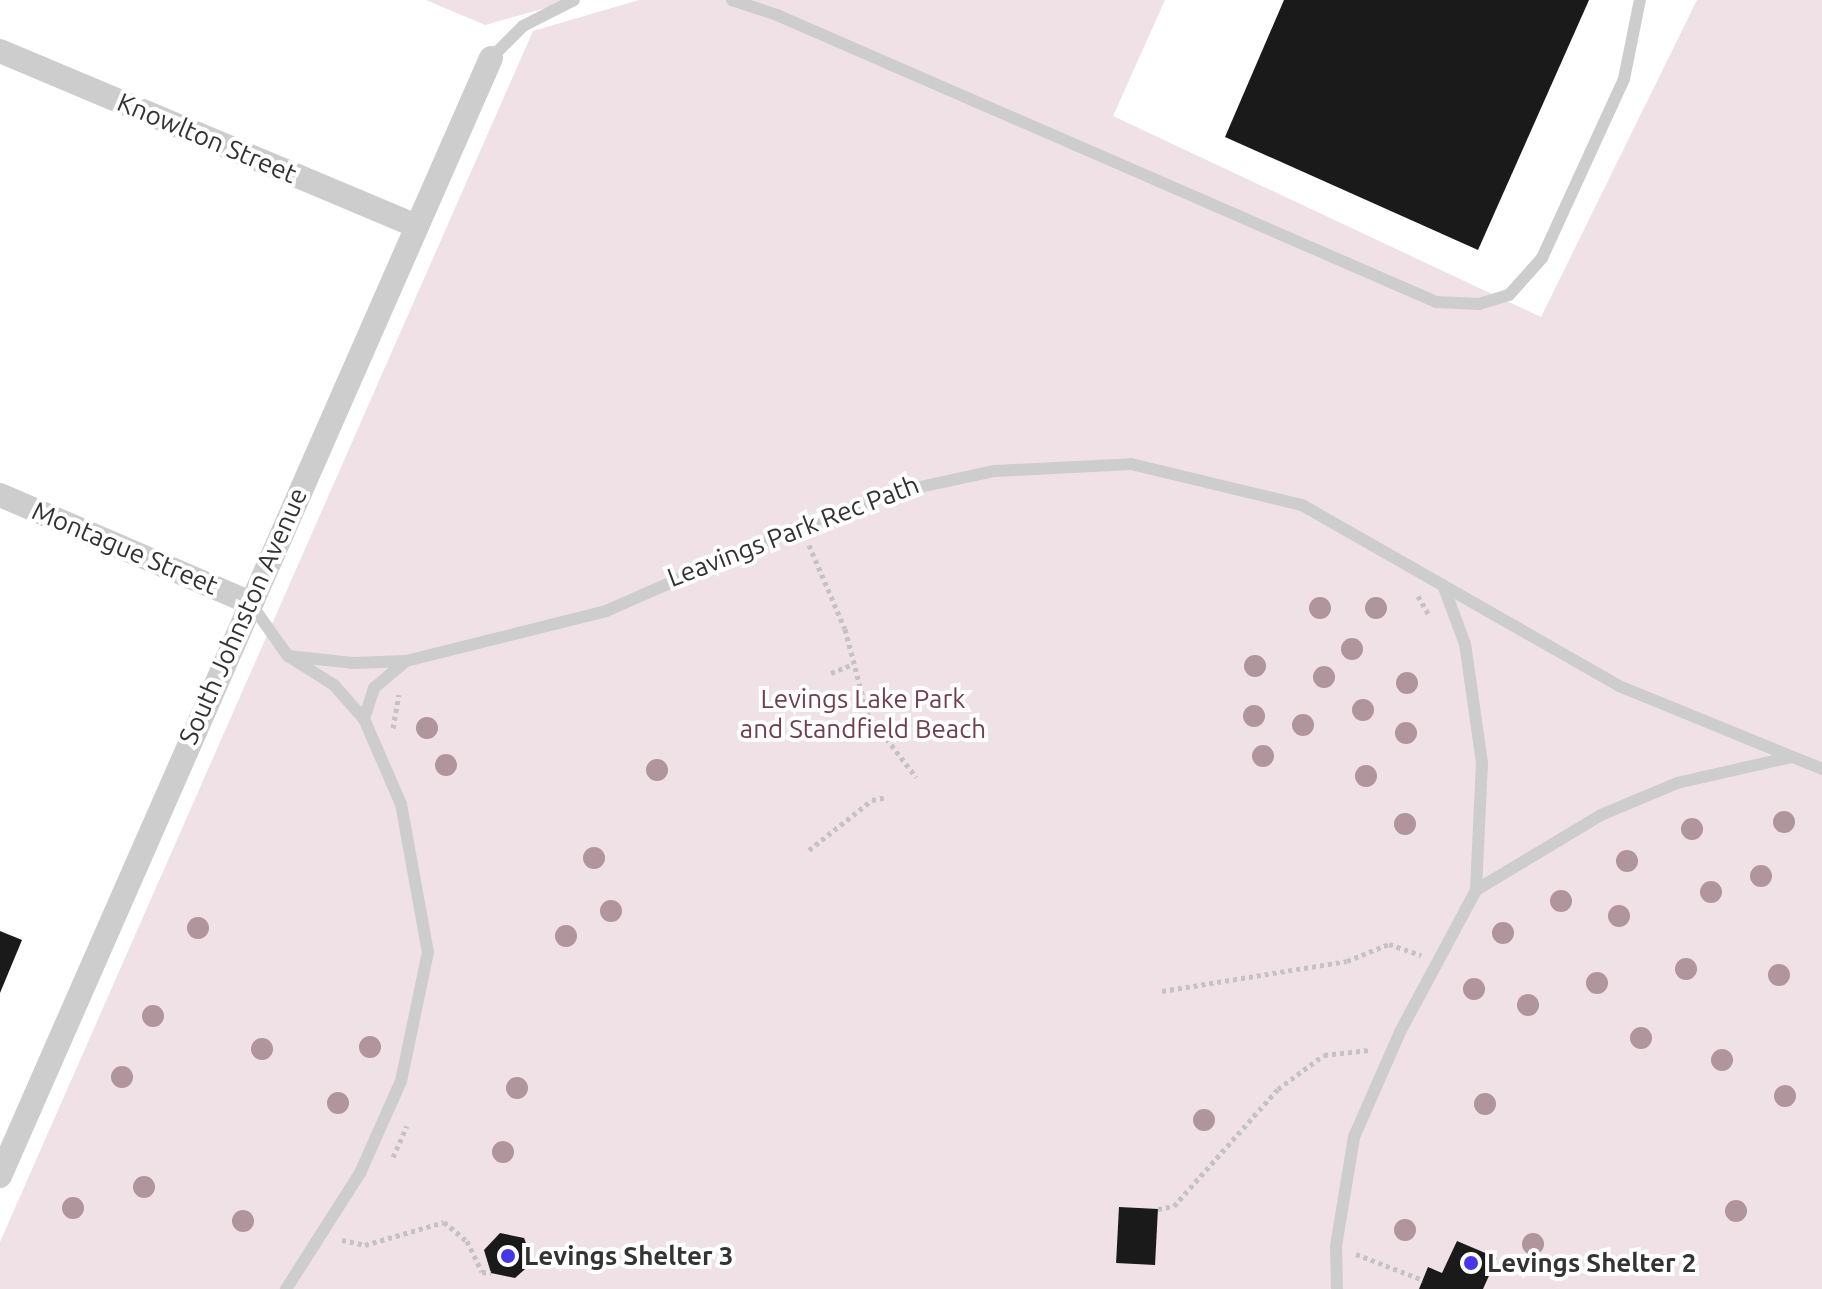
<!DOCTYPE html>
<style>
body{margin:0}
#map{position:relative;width:1822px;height:1289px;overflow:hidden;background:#fff;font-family:Ubuntu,sans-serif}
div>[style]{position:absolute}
.green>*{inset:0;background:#efe1e6}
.building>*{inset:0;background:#1a1a1a;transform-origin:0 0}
.path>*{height:5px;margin-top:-2.5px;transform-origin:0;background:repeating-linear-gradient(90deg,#c3c3c3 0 4px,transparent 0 8px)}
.service>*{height:12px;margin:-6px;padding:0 6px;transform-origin:6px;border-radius:6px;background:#cdcdcd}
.minor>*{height:24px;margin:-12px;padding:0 12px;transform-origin:12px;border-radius:12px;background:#cdcdcd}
.trees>*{width:22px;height:22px;margin:-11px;border-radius:50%;background:#b0959d}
.dots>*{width:22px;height:22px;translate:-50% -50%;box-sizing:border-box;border:4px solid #fff;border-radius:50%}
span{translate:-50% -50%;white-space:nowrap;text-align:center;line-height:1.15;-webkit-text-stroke:8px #fff;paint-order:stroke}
.street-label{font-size:26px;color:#333}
.park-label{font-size:26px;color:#703e4d}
.poi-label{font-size:26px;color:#333;font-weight:700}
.left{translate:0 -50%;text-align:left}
</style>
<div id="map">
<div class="green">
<i style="clip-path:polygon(426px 0,575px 0,485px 25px)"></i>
<i style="clip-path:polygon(639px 0,1165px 0,1113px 116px,1541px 317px,1697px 0,1822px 0,1822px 1289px,0 1289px,0 1242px,533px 31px)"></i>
</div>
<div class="building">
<i style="clip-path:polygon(1284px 0,1589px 0,1478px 250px,1225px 137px)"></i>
<i style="clip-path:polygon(0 931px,22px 940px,0 993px)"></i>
<i style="left:1119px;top:1207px;width:39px;height:56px;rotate:3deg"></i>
<i style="clip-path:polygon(500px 1233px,524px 1238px,533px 1262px,515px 1278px,491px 1273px,484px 1250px)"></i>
<i style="clip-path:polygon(1457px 1241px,1497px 1258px,1483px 1289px,1419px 1289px,1428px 1267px,1442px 1273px)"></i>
</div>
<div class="path">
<i style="left:809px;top:545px;width:91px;rotate:66.8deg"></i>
<i style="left:845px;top:629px;width:87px;rotate:75.3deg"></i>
<i style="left:867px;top:713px;width:81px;rotate:52.6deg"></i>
<i style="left:1418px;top:596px;width:22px;rotate:60deg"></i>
<i style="left:831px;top:673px;width:24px;rotate:-22deg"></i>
<i style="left:393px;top:728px;width:34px;rotate:-80deg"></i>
<i style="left:809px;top:850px;width:80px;rotate:-38.4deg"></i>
<i style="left:872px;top:800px;width:16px;rotate:-11deg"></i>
<i style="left:1162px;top:991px;width:187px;rotate:-9.2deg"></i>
<i style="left:1347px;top:961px;width:45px;rotate:-22deg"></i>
<i style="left:1389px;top:944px;width:34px;rotate:19deg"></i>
<i style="left:393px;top:1157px;width:34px;rotate:-66deg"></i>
<i style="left:1158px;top:1209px;width:16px;rotate:-11deg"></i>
<i style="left:1174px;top:1206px;width:157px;rotate:-48.4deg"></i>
<i style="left:1278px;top:1089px;width:57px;rotate:-36.5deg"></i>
<i style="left:1324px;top:1055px;width:45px;rotate:-6.3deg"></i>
<i style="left:342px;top:1240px;width:24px;rotate:12deg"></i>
<i style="left:365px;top:1245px;width:82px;rotate:-16.2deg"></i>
<i style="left:444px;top:1222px;width:30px;rotate:40deg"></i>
<i style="left:467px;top:1241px;width:34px;rotate:64deg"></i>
<i style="left:482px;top:1272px;width:9px;rotate:6deg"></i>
<i style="left:1356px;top:1254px;width:72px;rotate:21.2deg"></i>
</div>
<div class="service">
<i style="left:732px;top:0;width:47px;rotate:18.4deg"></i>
<i style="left:777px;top:15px;width:719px;rotate:23.53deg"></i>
<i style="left:1436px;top:302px;width:43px;rotate:2.7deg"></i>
<i style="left:1479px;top:304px;width:31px;rotate:-17deg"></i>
<i style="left:1509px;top:295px;width:50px;rotate:-48.3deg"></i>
<i style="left:1542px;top:258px;width:197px;rotate:-65.4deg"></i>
<i style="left:1624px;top:79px;width:81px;rotate:-78.6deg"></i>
<i style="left:491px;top:58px;width:45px;rotate:-45deg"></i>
<i style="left:523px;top:26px;width:57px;rotate:-27deg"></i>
<i style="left:251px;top:604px;width:64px;rotate:54.6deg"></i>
<i style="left:288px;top:656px;width:54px;rotate:32.2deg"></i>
<i style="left:334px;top:685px;width:45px;rotate:48.6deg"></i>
<i style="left:364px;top:719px;width:93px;rotate:66.5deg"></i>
<i style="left:401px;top:804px;width:150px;rotate:79.7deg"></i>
<i style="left:428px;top:952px;width:132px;rotate:101.8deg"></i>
<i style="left:401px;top:1081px;width:101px;rotate:114deg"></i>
<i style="left:360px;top:1173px;width:138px;rotate:122.5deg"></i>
<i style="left:288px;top:656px;width:65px;rotate:6.1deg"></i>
<i style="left:353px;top:663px;width:53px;rotate:-2.2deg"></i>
<i style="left:406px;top:661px;width:206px;rotate:-14deg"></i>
<i style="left:606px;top:611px;width:214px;rotate:-23.7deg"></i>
<i style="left:802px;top:525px;width:96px;rotate:-19.6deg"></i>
<i style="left:892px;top:493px;width:105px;rotate:-12.1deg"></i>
<i style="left:995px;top:471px;width:136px;rotate:-2.9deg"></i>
<i style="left:1131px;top:464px;width:176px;rotate:13.5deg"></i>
<i style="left:1302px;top:505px;width:365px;rotate:29.7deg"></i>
<i style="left:1619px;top:686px;width:219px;rotate:22.2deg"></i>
<i style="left:364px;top:719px;width:33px;rotate:-72deg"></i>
<i style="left:374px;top:688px;width:42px;rotate:-40.2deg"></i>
<i style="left:1476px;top:890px;width:146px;rotate:-31deg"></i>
<i style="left:1601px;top:815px;width:82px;rotate:-22.8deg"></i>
<i style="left:1677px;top:783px;width:117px;rotate:-12.8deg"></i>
<i style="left:1337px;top:1289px;width:43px;rotate:-91.3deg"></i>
<i style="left:1336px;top:1246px;width:110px;rotate:-80.6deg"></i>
<i style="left:1354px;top:1137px;width:115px;rotate:-66.3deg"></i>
<i style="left:1400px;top:1032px;width:161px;rotate:-61.8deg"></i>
<i style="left:1476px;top:890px;width:127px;rotate:-87.3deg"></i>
<i style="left:1482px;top:763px;width:120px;rotate:-98.1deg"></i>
<i style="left:1465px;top:644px;width:63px;rotate:-110.4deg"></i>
</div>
<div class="minor">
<i style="left:0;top:51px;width:448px;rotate:22.8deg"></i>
<i style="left:0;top:495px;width:271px;rotate:23.3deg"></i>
<i style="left:0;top:1176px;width:1221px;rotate:-66.29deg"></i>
</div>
<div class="trees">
<i style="left:1320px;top:608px"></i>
<i style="left:1376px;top:608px"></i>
<i style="left:1352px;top:649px"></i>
<i style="left:1255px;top:666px"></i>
<i style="left:1324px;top:677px"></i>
<i style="left:1407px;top:683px"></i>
<i style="left:1363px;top:710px"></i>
<i style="left:1254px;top:716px"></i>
<i style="left:1303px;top:725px"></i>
<i style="left:427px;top:728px"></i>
<i style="left:1406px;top:733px"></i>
<i style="left:1263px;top:756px"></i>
<i style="left:446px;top:765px"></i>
<i style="left:657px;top:770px"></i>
<i style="left:1366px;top:776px"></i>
<i style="left:1784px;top:822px"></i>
<i style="left:1405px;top:824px"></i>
<i style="left:1692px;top:829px"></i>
<i style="left:594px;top:858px"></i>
<i style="left:1627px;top:861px"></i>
<i style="left:1761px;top:876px"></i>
<i style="left:1711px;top:892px"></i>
<i style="left:1561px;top:901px"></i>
<i style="left:611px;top:911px"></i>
<i style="left:1619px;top:916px"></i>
<i style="left:198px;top:928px"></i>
<i style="left:1503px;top:933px"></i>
<i style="left:566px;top:936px"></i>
<i style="left:1686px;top:969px"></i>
<i style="left:1779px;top:975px"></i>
<i style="left:1597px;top:983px"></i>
<i style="left:1474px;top:989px"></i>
<i style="left:1528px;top:1005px"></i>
<i style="left:153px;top:1016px"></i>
<i style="left:1641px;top:1038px"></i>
<i style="left:370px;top:1047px"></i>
<i style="left:262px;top:1049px"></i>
<i style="left:1722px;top:1060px"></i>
<i style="left:122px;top:1077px"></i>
<i style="left:517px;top:1088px"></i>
<i style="left:1785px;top:1096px"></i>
<i style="left:338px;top:1103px"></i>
<i style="left:1485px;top:1104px"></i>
<i style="left:1204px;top:1120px"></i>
<i style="left:503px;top:1152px"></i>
<i style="left:144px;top:1187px"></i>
<i style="left:73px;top:1208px"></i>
<i style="left:1736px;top:1211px"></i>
<i style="left:243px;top:1221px"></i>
<i style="left:1405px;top:1230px"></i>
<i style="left:1533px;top:1244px"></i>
<i style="left:1560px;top:1268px"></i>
</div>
<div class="dots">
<i style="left:508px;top:1256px;background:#4636e9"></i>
<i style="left:1471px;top:1263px;background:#4636e9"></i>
</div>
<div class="street-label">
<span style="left:207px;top:138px;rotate:23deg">Knowlton Street</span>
<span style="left:793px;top:531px;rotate:-21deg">Leavings Park Rec Path</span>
<span style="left:125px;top:548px;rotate:23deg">Montague Street</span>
<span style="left:243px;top:616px;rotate:-66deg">South Johnston Avenue</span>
</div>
<div class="park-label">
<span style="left:863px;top:714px">Levings Lake Park<br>and Standfield Beach</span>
</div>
<div class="poi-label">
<span class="left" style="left:524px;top:1256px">Levings Shelter 3</span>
<span class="left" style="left:1487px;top:1263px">Levings Shelter 2</span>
</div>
</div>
